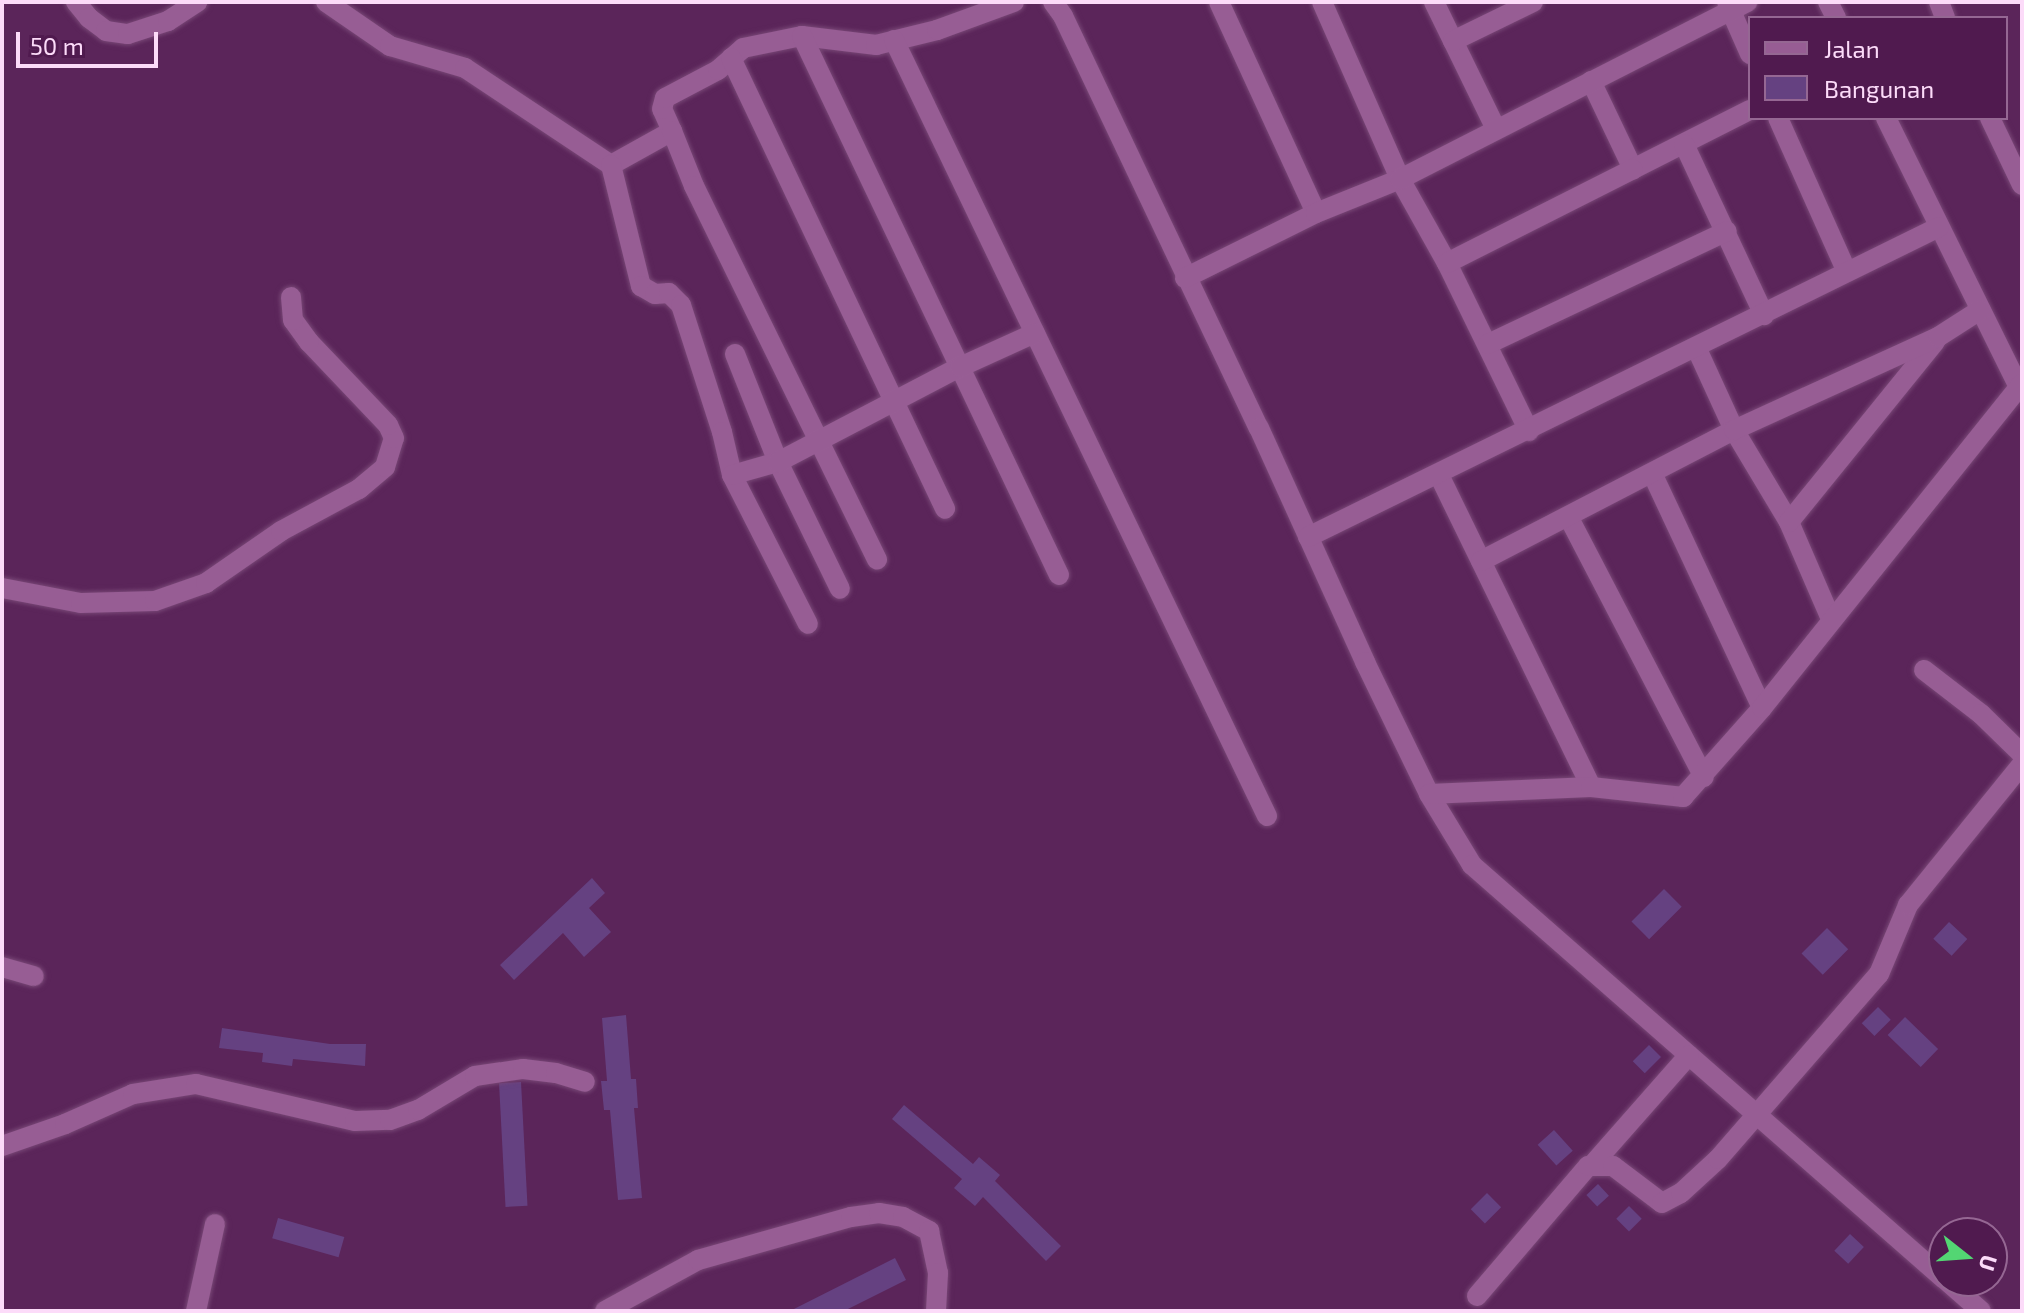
<!DOCTYPE html>
<style>
body{margin:0}
#map{position:relative;width:2024px;height:1313px;overflow:hidden;background:#5b255a;font-family:"Exo 2",sans-serif}
div>[style]{position:absolute}
.building>*{inset:0;background:#654181;transform-origin:0 0}
.roads{filter:drop-shadow(0 0 2px #784776) drop-shadow(0 0 2px #784776)}
.minor>*{height:20px;margin:-10px;padding:0 10px;transform-origin:10px;border-radius:10px;background:#975d94}
span{translate:-50% -50%;white-space:nowrap;text-align:center;line-height:1.15;-webkit-text-stroke:6px #501a4f;paint-order:stroke}
.frame{position:absolute;inset:0;border:4px solid #fcdbf9;pointer-events:none}
.legend{position:absolute;left:1748px;top:16px;width:260px;height:104px;box-sizing:border-box;background:#501a4f;border:2px solid #956793;margin:0;padding:10px 14px;list-style:none;font-size:24px;color:#fcdbf9}
.legend li{display:flex;align-items:center;gap:16px;height:40px}
.legend b{width:40px;border:2px solid #956793}
.north{position:absolute;left:1928px;top:1217px;width:80px;height:80px;box-sizing:border-box;background:#501a4f;border:2px solid #956793;border-radius:50%;rotate:107deg;font-size:22px;font-weight:700;line-height:32px;text-align:center;color:#fcdbf9}
.north::after{content:'';display:block;margin:auto;width:28px;height:36px;background:#53d673;clip-path:polygon(50% 0,100% 100%,50% 72%,0 100%)}
.scale{position:absolute;left:16px;top:32px;width:142px;height:36px;box-sizing:border-box;border:4px solid #fcdbf9;border-top:0;padding-left:10px;font-size:24px;line-height:28px;white-space:nowrap;color:#fcdbf9;-webkit-text-stroke:6px #501a4f;paint-order:stroke}
</style>
<div id="map">
<div class="building">
<i style="clip-path:polygon(592px 878px,605px 893px,589px 908px,611px 932px,584px 957px,563px 933px,514px 980px,500px 965px)"></i>
<i style="left:1664px;top:889px;width:25px;height:46px;rotate:45deg"></i>
<i style="left:1949px;top:922px;width:25px;height:23px;rotate:43deg"></i>
<i style="left:1827px;top:928px;width:30px;height:36px;rotate:45deg"></i>
<i style="left:1878px;top:1007px;width:18px;height:23px;rotate:45deg"></i>
<i style="clip-path:polygon(626px 1015px,631px 1079px,636px 1079px,638px 1108px,634px 1108px,642px 1198px,618px 1200px,610px 1110px,604px 1110px,601px 1081px,607px 1081px,602px 1018px)"></i>
<i style="left:1905px;top:1017px;width:46px;height:25px;rotate:44deg"></i>
<i style="clip-path:polygon(222px 1028px,330px 1044px,366px 1044px,365px 1066px,293px 1059px,292px 1066px,262px 1062px,263px 1053px,219px 1048px)"></i>
<i style="left:1649px;top:1045px;width:17px;height:23px;rotate:45deg"></i>
<i style="left:521px;top:1082px;width:124px;height:22px;rotate:87deg"></i>
<i style="clip-path:polygon(904px 1105px,973px 1164px,979px 1157px,1000px 1175px,995px 1181px,1061px 1246px,1046px 1261px,983px 1197px,975px 1206px,954px 1188px,962px 1179px,892px 1119px)"></i>
<i style="left:1554px;top:1130px;width:28px;height:22px;rotate:48deg"></i>
<i style="left:1598px;top:1184px;width:16px;height:16px;rotate:47deg"></i>
<i style="left:1487px;top:1193px;width:20px;height:23px;rotate:45deg"></i>
<i style="left:1629px;top:1206px;width:18px;height:18px;rotate:45deg"></i>
<i style="left:278px;top:1218px;width:69px;height:21px;rotate:16deg"></i>
<i style="left:1850px;top:1234px;width:19px;height:23px;rotate:43deg"></i>
<i style="clip-path:polygon(895px 1258px,906px 1280px,844px 1311px,790px 1311px)"></i>
</div>
<div class="roads">
<div class="minor">
<i style="left:76px;top:2px;width:21px;rotate:51deg"></i>
<i style="left:89px;top:18px;width:21px;rotate:37deg"></i>
<i style="left:106px;top:31px;width:22px;rotate:8deg"></i>
<i style="left:128px;top:34px;width:42px;rotate:-18deg"></i>
<i style="left:168px;top:21px;width:35px;rotate:-33deg"></i>
<i style="left:326px;top:2px;width:78px;rotate:34.5deg"></i>
<i style="left:390px;top:46px;width:78px;rotate:16.3deg"></i>
<i style="left:465px;top:68px;width:175px;rotate:33.6deg"></i>
<i style="left:611px;top:165px;width:70px;rotate:-29.1deg"></i>
<i style="left:672px;top:131px;width:24px;rotate:-114deg"></i>
<i style="left:662px;top:109px;width:11px;rotate:-75deg"></i>
<i style="left:665px;top:98px;width:60px;rotate:-27.8deg"></i>
<i style="left:718px;top:70px;width:33px;rotate:-41deg"></i>
<i style="left:743px;top:48px;width:60px;rotate:-11.5deg"></i>
<i style="left:802px;top:36px;width:75px;rotate:6.9deg"></i>
<i style="left:876px;top:45px;width:63px;rotate:-13.8deg"></i>
<i style="left:937px;top:30px;width:82px;rotate:-20deg"></i>
<i style="left:1053px;top:2px;width:17px;rotate:54deg"></i>
<i style="left:1063px;top:16px;width:456px;rotate:64.6deg"></i>
<i style="left:1259px;top:428px;width:257px;rotate:65.6deg"></i>
<i style="left:1365px;top:662px;width:147px;rotate:64.1deg"></i>
<i style="left:1429px;top:794px;width:83px;rotate:58.8deg"></i>
<i style="left:1472px;top:865px;width:628px;rotate:41.25deg"></i>
<i style="left:1219px;top:2px;width:232px;rotate:65.3deg"></i>
<i style="left:1322px;top:2px;width:193px;rotate:66.2deg"></i>
<i style="left:1400px;top:179px;width:96px;rotate:60.8deg"></i>
<i style="left:1447px;top:263px;width:187px;rotate:64deg"></i>
<i style="left:1434px;top:2px;width:43px;rotate:64deg"></i>
<i style="left:1727px;top:2px;width:57px;rotate:66.1deg"></i>
<i style="left:1828px;top:2px;width:18px;rotate:63deg"></i>
<i style="left:1939px;top:2px;width:17px;rotate:69deg"></i>
<i style="left:802px;top:36px;width:597px;rotate:64.51deg"></i>
<i style="left:894px;top:40px;width:861px;rotate:64.33deg"></i>
<i style="left:731px;top:58px;width:499px;rotate:64.6deg"></i>
<i style="left:1591px;top:81px;width:98px;rotate:64.5deg"></i>
<i style="left:1633px;top:169px;width:131px;rotate:-26.8deg"></i>
<i style="left:1778px;top:118px;width:167px;rotate:65.9deg"></i>
<i style="left:1886px;top:118px;width:300px;rotate:63.7deg"></i>
<i style="left:1990px;top:118px;width:74px;rotate:64.5deg"></i>
<i style="left:1496px;top:129px;width:98px;rotate:-116deg"></i>
<i style="left:1453px;top:41px;width:89px;rotate:-26deg"></i>
<i style="left:672px;top:131px;width:59px;rotate:68.2deg"></i>
<i style="left:694px;top:186px;width:416px;rotate:63.9deg"></i>
<i style="left:1684px;top:144px;width:189px;rotate:64.9deg"></i>
<i style="left:611px;top:165px;width:125px;rotate:76.1deg"></i>
<i style="left:641px;top:286px;width:16px;rotate:30deg"></i>
<i style="left:655px;top:294px;width:14px;rotate:-4deg"></i>
<i style="left:669px;top:293px;width:17px;rotate:45deg"></i>
<i style="left:681px;top:305px;width:133px;rotate:72.1deg"></i>
<i style="left:722px;top:432px;width:44px;rotate:76.9deg"></i>
<i style="left:732px;top:475px;width:167px;rotate:63deg"></i>
<i style="left:1447px;top:263px;width:208px;rotate:-26.8deg"></i>
<i style="left:1185px;top:278px;width:146px;rotate:-26.4deg"></i>
<i style="left:1316px;top:213px;width:91px;rotate:-22deg"></i>
<i style="left:1400px;top:179px;width:390px;rotate:-27deg"></i>
<i style="left:1488px;top:344px;width:264px;rotate:-25.3deg"></i>
<i style="left:1696px;top:347px;width:91px;rotate:65.4deg"></i>
<i style="left:1734px;top:430px;width:107px;rotate:59.1deg"></i>
<i style="left:1789px;top:522px;width:106px;rotate:66.6deg"></i>
<i style="left:735px;top:354px;width:116px;rotate:68.3deg"></i>
<i style="left:778px;top:462px;width:141px;rotate:64deg"></i>
<i style="left:1652px;top:473px;width:259px;rotate:64.9deg"></i>
<i style="left:732px;top:475px;width:48px;rotate:-15.8deg"></i>
<i style="left:778px;top:462px;width:205px;rotate:-27.6deg"></i>
<i style="left:960px;top:367px;width:82px;rotate:-24.4deg"></i>
<i style="left:1439px;top:475px;width:347px;rotate:64deg"></i>
<i style="left:1569px;top:518px;width:292px;rotate:62.5deg"></i>
<i style="left:1789px;top:522px;width:232px;rotate:-51deg"></i>
<i style="left:1308px;top:537px;width:703px;rotate:-26.16deg"></i>
<i style="left:1481px;top:561px;width:285px;rotate:-27.4deg"></i>
<i style="left:1734px;top:430px;width:224px;rotate:-24.5deg"></i>
<i style="left:1938px;top:337px;width:50px;rotate:-32.7deg"></i>
<i style="left:2px;top:588px;width:80px;rotate:10.8deg"></i>
<i style="left:81px;top:603px;width:74px;rotate:-1.5deg"></i>
<i style="left:155px;top:601px;width:54px;rotate:-19.4deg"></i>
<i style="left:206px;top:583px;width:91px;rotate:-34.7deg"></i>
<i style="left:281px;top:531px;width:89px;rotate:-28.3deg"></i>
<i style="left:359px;top:489px;width:34px;rotate:-40deg"></i>
<i style="left:385px;top:467px;width:30px;rotate:-73deg"></i>
<i style="left:394px;top:438px;width:14px;rotate:-115deg"></i>
<i style="left:388px;top:425px;width:115px;rotate:-133.6deg"></i>
<i style="left:309px;top:342px;width:27px;rotate:-126deg"></i>
<i style="left:293px;top:320px;width:23px;rotate:-95deg"></i>
<i style="left:1924px;top:670px;width:72px;rotate:37.7deg"></i>
<i style="left:1981px;top:714px;width:57px;rotate:44.3deg"></i>
<i style="left:1429px;top:794px;width:162px;rotate:-2.5deg"></i>
<i style="left:1591px;top:787px;width:93px;rotate:6.2deg"></i>
<i style="left:1683px;top:797px;width:119px;rotate:-48.4deg"></i>
<i style="left:1762px;top:708px;width:415px;rotate:-51.3deg"></i>
<i style="left:2px;top:967px;width:33px;rotate:16deg"></i>
<i style="left:2px;top:1146px;width:67px;rotate:-19.2deg"></i>
<i style="left:65px;top:1124px;width:74px;rotate:-23.8deg"></i>
<i style="left:133px;top:1094px;width:64px;rotate:-9deg"></i>
<i style="left:196px;top:1084px;width:163px;rotate:13.1deg"></i>
<i style="left:355px;top:1121px;width:35px;rotate:-2deg"></i>
<i style="left:390px;top:1120px;width:30px;rotate:-20deg"></i>
<i style="left:418px;top:1110px;width:66px;rotate:-30.8deg"></i>
<i style="left:475px;top:1076px;width:49px;rotate:-8.3deg"></i>
<i style="left:523px;top:1069px;width:33px;rotate:7deg"></i>
<i style="left:556px;top:1073px;width:30px;rotate:17deg"></i>
<i style="left:1593px;top:1164px;width:145px;rotate:-48.6deg"></i>
<i style="left:1947px;top:1281px;width:45px;rotate:41.4deg"></i>
<i style="left:1477px;top:1296px;width:171px;rotate:-49.5deg"></i>
<i style="left:1588px;top:1166px;width:25px"></i>
<i style="left:1613px;top:1166px;width:61px;rotate:37.1deg"></i>
<i style="left:1662px;top:1203px;width:21px;rotate:-28deg"></i>
<i style="left:1681px;top:1193px;width:50px;rotate:-42.6deg"></i>
<i style="left:1718px;top:1159px;width:245px;rotate:-49deg"></i>
<i style="left:1879px;top:974px;width:75px;rotate:-67.2deg"></i>
<i style="left:1908px;top:905px;width:181px;rotate:-51deg"></i>
<i style="left:196px;top:1311px;width:89px;rotate:-77.7deg"></i>
<i style="left:605px;top:1311px;width:106px;rotate:-28.7deg"></i>
<i style="left:698px;top:1260px;width:159px;rotate:-15.7deg"></i>
<i style="left:851px;top:1217px;width:28px;rotate:-8deg"></i>
<i style="left:879px;top:1213px;width:24px;rotate:9deg"></i>
<i style="left:903px;top:1217px;width:30px;rotate:28deg"></i>
<i style="left:929px;top:1231px;width:43px;rotate:77.9deg"></i>
<i style="left:938px;top:1273px;width:38px;rotate:93deg"></i>
</div>
</div>
<div class="frame"></div>
<ul class="legend">
<li><b style="height:10px;background:#975d94"></b>Jalan</li>
<li><b style="height:22px;background:#654181"></b>Bangunan</li>
</ul>
<div class="north">U</div>
<div class="scale">50 m</div>
</div>
